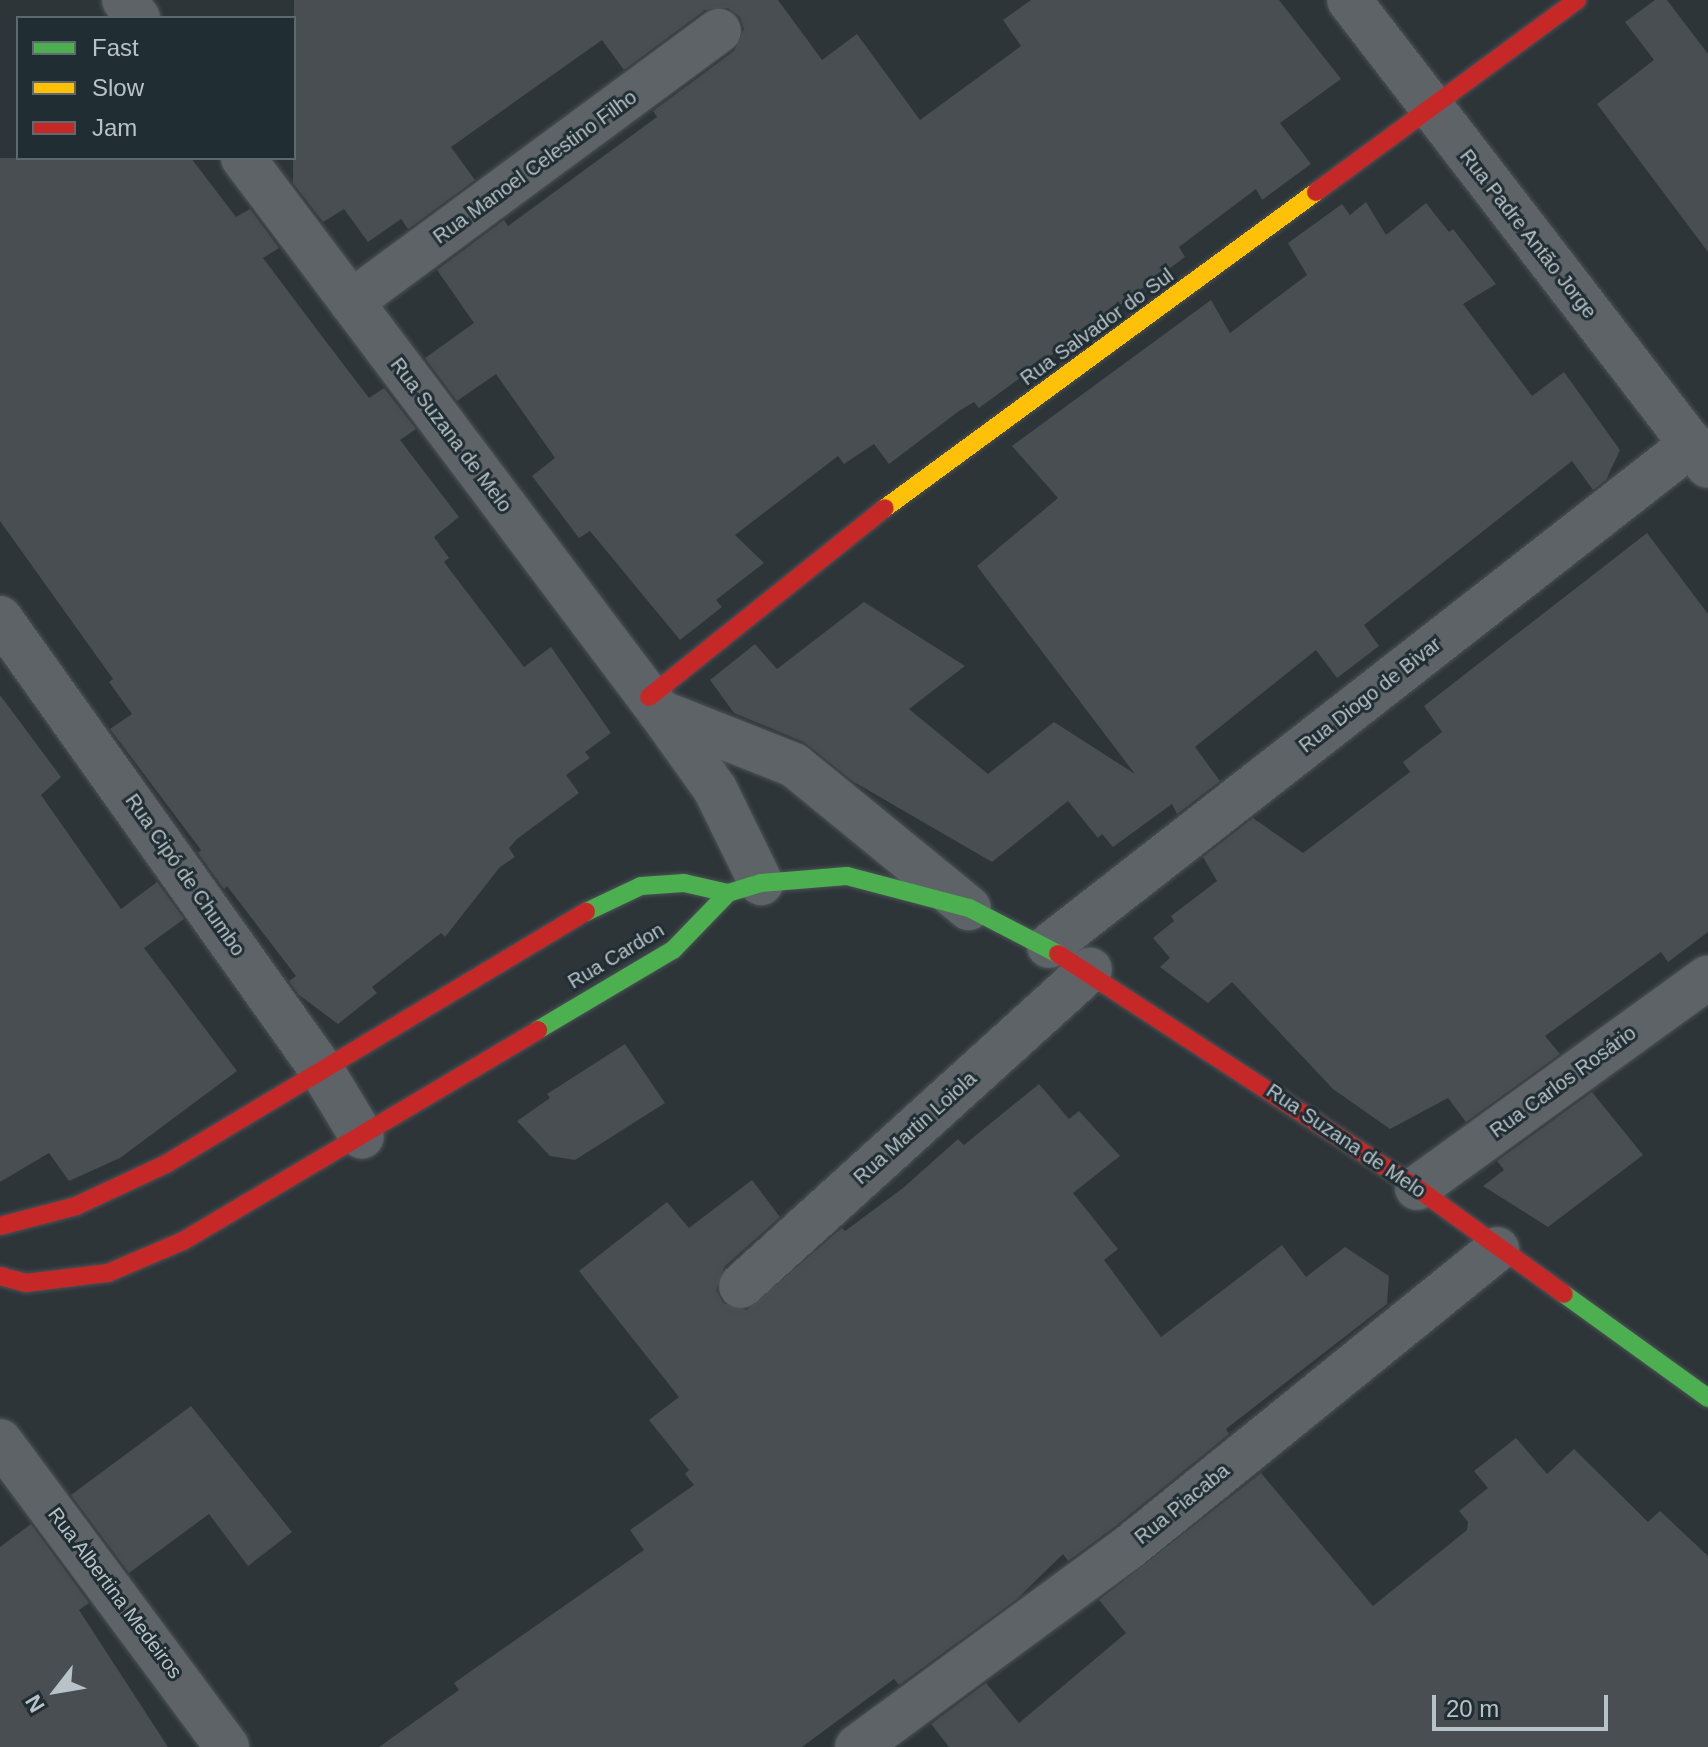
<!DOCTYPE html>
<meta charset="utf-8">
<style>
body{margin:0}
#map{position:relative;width:1708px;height:1747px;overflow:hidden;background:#2d3539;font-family:Helvetica,sans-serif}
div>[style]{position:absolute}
.building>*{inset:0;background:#484e52}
.roads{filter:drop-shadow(0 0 2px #4b5154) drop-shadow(0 0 2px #4b5154)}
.street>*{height:44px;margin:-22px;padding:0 22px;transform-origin:22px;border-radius:22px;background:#5d6367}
.fast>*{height:18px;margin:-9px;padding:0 9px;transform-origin:9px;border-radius:9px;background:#4caf50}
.slow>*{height:18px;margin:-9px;padding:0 9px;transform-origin:9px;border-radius:9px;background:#ffc107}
.jam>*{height:18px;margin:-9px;padding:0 9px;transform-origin:9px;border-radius:9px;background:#c62828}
span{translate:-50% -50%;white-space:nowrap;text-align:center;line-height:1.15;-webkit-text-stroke:6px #202d33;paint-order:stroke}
.street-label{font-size:20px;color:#b8c3c9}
.legend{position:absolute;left:16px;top:16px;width:280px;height:144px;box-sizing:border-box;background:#202d33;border:2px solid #5d696f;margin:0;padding:10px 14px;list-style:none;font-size:24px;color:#b8c3c9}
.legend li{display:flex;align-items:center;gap:16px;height:40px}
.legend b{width:40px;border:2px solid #5d696f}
.north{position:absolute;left:16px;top:1651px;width:80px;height:80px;-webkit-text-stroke:6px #202d33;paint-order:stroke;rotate:239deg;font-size:22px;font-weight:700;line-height:32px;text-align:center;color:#b8c3c9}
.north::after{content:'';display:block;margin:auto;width:28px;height:36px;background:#b8c3c9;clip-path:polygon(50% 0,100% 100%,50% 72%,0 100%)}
.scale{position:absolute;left:1432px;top:1695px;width:176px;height:36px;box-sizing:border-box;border:4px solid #b8c3c9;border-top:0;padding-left:10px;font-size:24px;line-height:28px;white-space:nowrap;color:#b8c3c9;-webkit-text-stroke:6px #202d33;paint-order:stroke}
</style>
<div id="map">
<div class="building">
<i style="clip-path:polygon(294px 0,778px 0,822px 60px,857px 34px,920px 120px,1021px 46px,1003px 20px,1031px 0,1279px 0,1341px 79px,1280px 123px,1311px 164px,1262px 200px,1256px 189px,1179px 247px,1185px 257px,979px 408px,974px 402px,959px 411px,889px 464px,874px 444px,844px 464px,838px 456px,735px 535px,764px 563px,716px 600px,722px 607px,680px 640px,590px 531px,579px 538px,532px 476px,555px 458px,496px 374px,457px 401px,425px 358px,474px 323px,437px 270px,504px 220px,508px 226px,657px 117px,653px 111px,734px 51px,744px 29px,740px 17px,728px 8px,705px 10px,624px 70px,602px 40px,451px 147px,475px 180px,408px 229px,401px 219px,368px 242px,344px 209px,323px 222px,293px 183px)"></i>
<i style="clip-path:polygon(1655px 0,1667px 0,1708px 54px,1708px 252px,1597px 104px,1654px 60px,1625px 22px)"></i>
<i style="clip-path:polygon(0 158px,191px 158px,236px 217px,250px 209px,279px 248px,263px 258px,321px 335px,369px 398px,384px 388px,416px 429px,400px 440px,459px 517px,434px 537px,449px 558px,444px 562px,524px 667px,551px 647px,611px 733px,585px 752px,590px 758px,566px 775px,579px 793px,517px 839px,509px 848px,515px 857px,500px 867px,445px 937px,441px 933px,372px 987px,377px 993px,338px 1024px,299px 995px,289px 981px,296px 976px,227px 886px,224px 889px,198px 853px,201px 850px,110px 729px,132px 714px,109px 682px,113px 679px,0 521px)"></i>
<i style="clip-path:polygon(1366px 202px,1386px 235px,1426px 203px,1449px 232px,1453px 229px,1496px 284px,1463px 304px,1532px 396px,1564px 372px,1620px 450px,1606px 480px,1593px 490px,1572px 461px,1364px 625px,1379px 646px,1337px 678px,1316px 650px,1195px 747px,1220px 781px,1177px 814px,1172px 804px,1113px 847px,1102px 834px,1098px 838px,1068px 801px,992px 862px,854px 782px,804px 742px,734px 713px,710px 680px,755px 644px,777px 669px,864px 602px,965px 666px,909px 709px,988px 774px,1054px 722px,1135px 774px,977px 566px,1058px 498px,1012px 446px,1211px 300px,1230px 333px,1307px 275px,1288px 243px,1342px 204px,1350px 215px)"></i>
<i style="clip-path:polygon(1647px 533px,1708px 614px,1708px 932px,1668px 962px,1661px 952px,1545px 1036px,1560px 1054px,1466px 1122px,1448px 1098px,1390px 1129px,1333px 1089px,1232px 982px,1208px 1003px,1160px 967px,1170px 958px,1153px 938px,1174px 921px,1171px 916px,1217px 881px,1203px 857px,1253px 818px,1303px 853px,1410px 772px,1403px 762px,1442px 732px,1424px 706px)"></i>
<i style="clip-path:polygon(0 695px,61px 777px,41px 795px,121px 909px,157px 882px,184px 919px,144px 948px,237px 1071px,120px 1158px,69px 1181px,49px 1153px,0 1182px)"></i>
<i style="clip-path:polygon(625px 1044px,665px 1103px,575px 1160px,550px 1156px,517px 1121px,550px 1098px,547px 1094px)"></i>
<i style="clip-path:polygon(1039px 1084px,1069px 1119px,1079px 1111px,1120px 1156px,1073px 1193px,1118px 1249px,1104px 1260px,1161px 1337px,1282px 1245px,1306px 1277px,1345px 1247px,1389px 1276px,1387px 1304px,1226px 1429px,1229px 1434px,1113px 1528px,1068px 1561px,1063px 1554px,1017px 1599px,899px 1685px,894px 1679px,802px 1747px,379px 1747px,459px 1690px,454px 1683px,644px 1550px,630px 1530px,694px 1485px,685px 1474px,689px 1470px,649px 1420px,679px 1397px,579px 1271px,667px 1202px,689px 1228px,752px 1180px,780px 1217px,724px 1267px,716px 1290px,723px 1303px,747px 1310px,842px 1228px,845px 1231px,903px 1188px,958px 1139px,964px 1145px)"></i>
<i style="clip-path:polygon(1592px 1092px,1643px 1155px,1548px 1227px,1483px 1186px,1504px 1170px,1497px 1161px)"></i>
<i style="clip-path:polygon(191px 1406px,292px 1532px,248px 1566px,209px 1514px,129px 1573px,71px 1495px)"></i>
<i style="clip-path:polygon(1516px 1438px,1547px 1474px,1574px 1449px,1648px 1522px,1660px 1511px,1708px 1556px,1708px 1747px,949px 1747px,931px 1724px,986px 1683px,1019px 1723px,1126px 1633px,1099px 1600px,1261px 1473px,1373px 1606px,1467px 1530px,1468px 1522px,1459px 1511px,1488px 1488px,1474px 1471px)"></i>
<i style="clip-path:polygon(31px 1524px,89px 1603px,79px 1610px,168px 1747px,0 1747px,0 1547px)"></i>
</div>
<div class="roads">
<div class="street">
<i style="left:124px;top:0;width:23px;rotate:52deg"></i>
<i style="left:1349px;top:0;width:588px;rotate:52.39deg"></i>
<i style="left:243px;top:158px;width:693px;rotate:53.03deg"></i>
<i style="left:660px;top:712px;width:95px;rotate:54.5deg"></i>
<i style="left:715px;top:789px;width:105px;rotate:63.9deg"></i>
<i style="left:351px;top:302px;width:457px;rotate:-36.4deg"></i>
<i style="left:0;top:618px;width:554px;rotate:54.56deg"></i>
<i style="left:321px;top:1069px;width:79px;rotate:58.9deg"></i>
<i style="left:660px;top:712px;width:144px;rotate:21.6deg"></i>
<i style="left:794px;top:765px;width:226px;rotate:39.3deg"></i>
<i style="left:1049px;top:946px;width:816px;rotate:-37.98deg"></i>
<i style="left:1417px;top:1188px;width:359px;rotate:-35.9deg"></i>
<i style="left:741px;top:1286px;width:471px;rotate:-42.2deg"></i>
<i style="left:0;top:1441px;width:381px;rotate:53.4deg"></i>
<i style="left:857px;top:1747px;width:336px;rotate:-36.3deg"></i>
<i style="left:1128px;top:1548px;width:475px;rotate:-39deg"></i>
</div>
<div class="fast">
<i style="left:586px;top:912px;width:61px;rotate:-25.3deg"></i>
<i style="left:641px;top:886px;width:43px;rotate:-4deg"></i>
<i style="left:684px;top:883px;width:45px;rotate:12.8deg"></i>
<i style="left:728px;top:893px;width:34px;rotate:-17deg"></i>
<i style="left:761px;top:883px;width:86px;rotate:-4.7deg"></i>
<i style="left:847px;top:876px;width:126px;rotate:14.7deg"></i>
<i style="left:969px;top:908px;width:100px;rotate:27.3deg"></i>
<i style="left:538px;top:1030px;width:157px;rotate:-30.7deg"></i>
<i style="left:673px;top:950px;width:79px;rotate:-46deg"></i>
<i style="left:1564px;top:1294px;width:178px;rotate:35.8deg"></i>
</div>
<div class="slow">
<i style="left:885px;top:508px;width:534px;rotate:-36.25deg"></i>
</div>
<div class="jam">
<i style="left:1316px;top:192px;width:324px;rotate:-36.3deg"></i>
<i style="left:649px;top:697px;width:302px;rotate:-38.7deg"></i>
<i style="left:1058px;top:954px;width:429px;rotate:33.1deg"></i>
<i style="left:1417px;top:1188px;width:181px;rotate:35.8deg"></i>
<i style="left:0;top:1226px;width:79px;rotate:-14.7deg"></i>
<i style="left:76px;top:1206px;width:99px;rotate:-25deg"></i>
<i style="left:166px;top:1164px;width:490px;rotate:-31deg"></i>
<i style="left:0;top:1276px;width:27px;rotate:15deg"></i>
<i style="left:26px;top:1283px;width:83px;rotate:-7deg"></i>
<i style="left:108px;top:1273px;width:82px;rotate:-23.1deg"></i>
<i style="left:183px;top:1241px;width:413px;rotate:-30.7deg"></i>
</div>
</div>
<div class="street-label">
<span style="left:535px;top:167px;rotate:-36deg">Rua Manoel Celestino Filho</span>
<span style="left:1528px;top:234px;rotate:52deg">Rua Padre Antão Jorge</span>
<span style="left:1097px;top:327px;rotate:-36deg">Rua Salvador do Sul</span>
<span style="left:451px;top:435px;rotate:53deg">Rua Suzana de Melo</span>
<span style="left:1370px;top:695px;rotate:-38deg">Rua Diogo de Bivar</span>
<span style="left:185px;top:875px;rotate:55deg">Rua Cipó de Chumbo</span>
<span style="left:616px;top:956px;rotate:-31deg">Rua Cardon</span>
<span style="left:1563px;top:1082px;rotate:-36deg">Rua Carlos Rosário</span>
<span style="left:915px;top:1128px;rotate:-42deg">Rua Martin Loiola</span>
<span style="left:1346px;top:1141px;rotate:34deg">Rua Suzana de Melo</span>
<span style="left:1182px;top:1504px;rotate:-39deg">Rua Piacaba</span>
<span style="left:115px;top:1593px;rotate:53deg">Rua Albertina Medeiros</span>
</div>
<ul class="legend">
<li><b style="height:10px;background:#4caf50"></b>Fast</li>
<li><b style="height:10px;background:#ffc107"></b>Slow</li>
<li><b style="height:10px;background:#c62828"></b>Jam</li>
</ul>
<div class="north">N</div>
<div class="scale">20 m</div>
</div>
